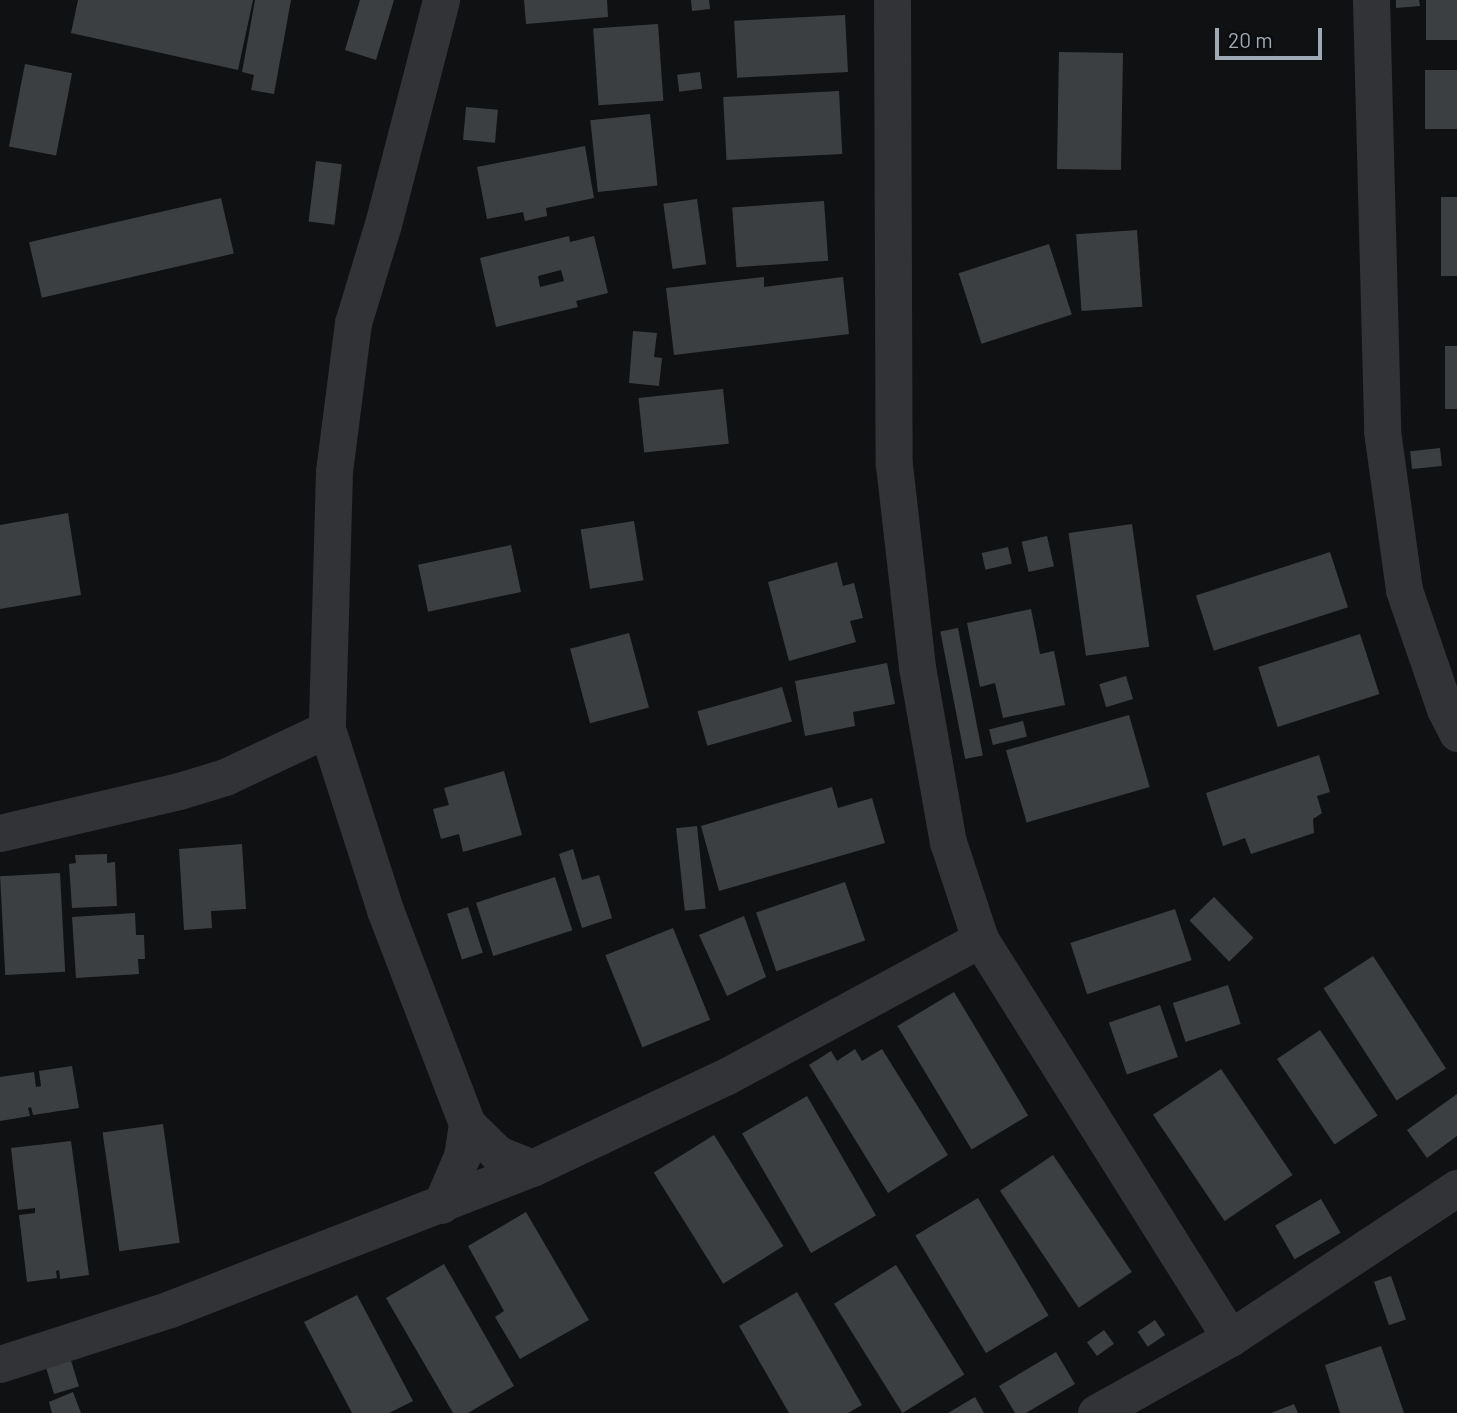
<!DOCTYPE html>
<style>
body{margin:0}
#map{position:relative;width:1457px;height:1413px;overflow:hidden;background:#101112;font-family:Barlow,sans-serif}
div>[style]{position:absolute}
.building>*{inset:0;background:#3c3f42;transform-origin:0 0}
.minor>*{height:37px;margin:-18.5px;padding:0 18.5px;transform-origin:18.5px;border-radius:18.5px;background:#313337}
span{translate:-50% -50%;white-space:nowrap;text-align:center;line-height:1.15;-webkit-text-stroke:5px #0b0c0d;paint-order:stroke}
.scale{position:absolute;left:1215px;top:28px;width:107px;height:32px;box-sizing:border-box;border:4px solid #a0aab4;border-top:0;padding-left:9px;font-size:21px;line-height:24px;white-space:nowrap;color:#a0aab4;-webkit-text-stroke:5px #0b0c0d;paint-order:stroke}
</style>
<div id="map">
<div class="building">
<i style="clip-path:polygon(78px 0,253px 0,238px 70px,71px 33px)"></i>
<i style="clip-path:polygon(255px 0,291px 0,274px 94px,251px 90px,254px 75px,242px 72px)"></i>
<i style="clip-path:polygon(360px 0,394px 0,376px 60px,345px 50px)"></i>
<i style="clip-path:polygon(524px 0,607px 0,608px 17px,526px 24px)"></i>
<i style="clip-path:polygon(691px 0,709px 0,710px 9px,692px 11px)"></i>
<i style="clip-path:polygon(1396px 0,1419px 0,1420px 6px,1396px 8px)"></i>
<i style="left:1426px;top:0;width:31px;height:40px"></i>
<i style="left:845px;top:15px;width:57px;height:111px;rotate:87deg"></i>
<i style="left:658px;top:24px;width:77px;height:65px;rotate:86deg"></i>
<i style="left:1059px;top:52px;width:64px;height:117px;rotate:1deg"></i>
<i style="left:25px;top:64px;width:48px;height:84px;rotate:11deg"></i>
<i style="left:1457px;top:70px;width:59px;height:32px;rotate:90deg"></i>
<i style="left:700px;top:72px;width:17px;height:23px;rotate:83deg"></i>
<i style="left:839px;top:91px;width:63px;height:116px;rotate:87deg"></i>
<i style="left:466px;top:107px;width:32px;height:33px;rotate:5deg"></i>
<i style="left:650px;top:114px;width:72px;height:60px;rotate:84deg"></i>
<i style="clip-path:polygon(585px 146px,594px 198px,546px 208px,547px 216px,525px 221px,523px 212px,487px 219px,477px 167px)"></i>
<i style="left:316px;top:161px;width:26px;height:61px;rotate:7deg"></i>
<i style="left:1457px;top:197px;width:79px;height:16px;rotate:90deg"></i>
<i style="left:221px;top:198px;width:57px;height:197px;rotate:77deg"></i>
<i style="left:697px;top:199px;width:66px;height:34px;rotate:82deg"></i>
<i style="left:824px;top:201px;width:60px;height:92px;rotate:86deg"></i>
<i style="left:1137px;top:230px;width:77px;height:61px;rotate:86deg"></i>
<i style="clip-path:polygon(evenodd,569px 236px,570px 242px,594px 236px,608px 293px,576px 301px,578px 307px,496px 327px,480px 258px,569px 236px,561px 270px,564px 281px,540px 287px,538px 276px,561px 270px)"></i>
<i style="left:1049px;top:244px;width:74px;height:95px;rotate:72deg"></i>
<i style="clip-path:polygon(764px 277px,764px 287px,843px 277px,849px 334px,674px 355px,666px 288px)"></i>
<i style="clip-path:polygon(633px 331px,657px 333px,654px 357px,662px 358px,659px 386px,629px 383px)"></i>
<i style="left:1445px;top:346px;width:12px;height:63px"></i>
<i style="left:723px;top:389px;width:55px;height:85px;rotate:84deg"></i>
<i style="left:1440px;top:448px;width:18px;height:30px;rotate:84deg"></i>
<i style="clip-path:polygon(68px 513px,81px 595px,0 609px,0 525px)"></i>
<i style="left:634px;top:521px;width:60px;height:54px;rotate:81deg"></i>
<i style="left:1132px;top:524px;width:124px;height:64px;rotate:82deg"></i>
<i style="left:1047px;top:536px;width:31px;height:26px;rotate:77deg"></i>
<i style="left:511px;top:545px;width:48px;height:95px;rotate:78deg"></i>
<i style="left:1008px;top:547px;width:17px;height:27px;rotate:77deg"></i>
<i style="left:1330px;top:552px;width:58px;height:141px;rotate:72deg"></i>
<i style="clip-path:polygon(837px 562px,843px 586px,854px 583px,863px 618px,850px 621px,856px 642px,789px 661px,768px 582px)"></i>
<i style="clip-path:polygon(1031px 609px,1040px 654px,1054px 651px,1065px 705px,1003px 718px,995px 683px,980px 687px,967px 623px)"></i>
<i style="left:958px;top:628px;width:130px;height:18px;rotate:79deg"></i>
<i style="left:629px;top:633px;width:77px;height:61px;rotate:75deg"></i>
<i style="left:1360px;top:634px;width:63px;height:107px;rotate:72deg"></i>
<i style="clip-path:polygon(887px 663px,895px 704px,853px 712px,855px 726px,805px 736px,795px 681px)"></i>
<i style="left:1126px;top:676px;width:24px;height:28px;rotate:73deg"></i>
<i style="left:782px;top:687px;width:36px;height:88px;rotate:74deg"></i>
<i style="left:1129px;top:715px;width:75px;height:128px;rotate:74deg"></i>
<i style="left:1023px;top:721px;width:16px;height:35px;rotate:76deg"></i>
<i style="clip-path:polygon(1319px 755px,1330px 792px,1317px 796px,1322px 813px,1313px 819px,1314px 833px,1251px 854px,1245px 838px,1223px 846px,1206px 793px)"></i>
<i style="clip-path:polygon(504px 771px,522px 835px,463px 852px,459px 834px,441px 839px,433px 809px,449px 805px,444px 788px)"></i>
<i style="clip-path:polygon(832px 787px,838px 808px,872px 798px,885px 843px,719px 891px,701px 826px)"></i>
<i style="left:697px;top:826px;width:83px;height:21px;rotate:84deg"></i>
<i style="clip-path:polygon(242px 844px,246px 909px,211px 911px,212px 928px,184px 930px,179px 849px)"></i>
<i style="clip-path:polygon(573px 849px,582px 880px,599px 875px,612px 918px,582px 928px,559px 854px)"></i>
<i style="clip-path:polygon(107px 854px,107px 863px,115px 862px,117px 906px,72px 908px,69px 864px,76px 863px,75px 855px)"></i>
<i style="left:60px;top:873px;width:99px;height:60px;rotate:87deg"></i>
<i style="left:555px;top:877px;width:56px;height:83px;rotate:72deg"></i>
<i style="left:845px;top:882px;width:62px;height:94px;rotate:71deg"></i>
<i style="left:1214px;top:897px;width:57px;height:34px;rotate:46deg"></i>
<i style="left:468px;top:907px;width:48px;height:22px;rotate:72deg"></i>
<i style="left:1175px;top:909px;width:54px;height:110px;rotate:72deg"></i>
<i style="clip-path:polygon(135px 913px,136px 935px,144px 935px,145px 959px,138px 959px,139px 974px,76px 978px,72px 917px)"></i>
<i style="clip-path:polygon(744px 916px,766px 977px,727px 996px,699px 935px)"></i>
<i style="left:673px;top:928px;width:99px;height:73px;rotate:68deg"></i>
<i style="left:1373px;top:956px;width:134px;height:59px;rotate:57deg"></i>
<i style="left:1228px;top:985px;width:41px;height:58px;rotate:72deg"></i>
<i style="left:954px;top:992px;width:144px;height:66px;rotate:59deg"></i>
<i style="left:1160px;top:1005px;width:55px;height:54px;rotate:71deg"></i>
<i style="left:1320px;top:1030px;width:103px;height:52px;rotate:56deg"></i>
<i style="clip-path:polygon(855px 1049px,862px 1061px,882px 1049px,948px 1155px,888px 1193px,809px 1065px,831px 1051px,837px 1061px)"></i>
<i style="clip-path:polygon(72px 1066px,79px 1108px,33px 1115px,31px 1107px,28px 1108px,30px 1116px,0 1121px,0 1077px,34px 1072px,36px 1087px,41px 1086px,39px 1071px)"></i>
<i style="left:1221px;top:1069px;width:128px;height:82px;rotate:56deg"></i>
<i style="clip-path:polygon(1457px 1094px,1457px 1136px,1427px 1158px,1407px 1130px)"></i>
<i style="left:807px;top:1096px;width:138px;height:75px;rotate:60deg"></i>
<i style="left:163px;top:1124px;width:120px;height:61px;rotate:82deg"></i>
<i style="left:714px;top:1135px;width:131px;height:71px;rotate:58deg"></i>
<i style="clip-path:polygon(71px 1141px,89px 1275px,60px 1279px,59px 1270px,56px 1271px,57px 1278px,27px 1282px,19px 1215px,35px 1213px,35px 1208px,18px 1210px,11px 1148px)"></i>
<i style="left:1053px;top:1155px;width:141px;height:64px;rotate:56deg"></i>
<i style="left:978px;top:1198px;width:137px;height:73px;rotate:59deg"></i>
<i style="left:1321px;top:1199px;width:39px;height:53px;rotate:60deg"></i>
<i style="clip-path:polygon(526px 1212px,589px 1320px,520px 1359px,495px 1317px,504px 1311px,468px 1246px)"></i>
<i style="clip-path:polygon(444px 1264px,514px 1386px,468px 1413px,453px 1413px,386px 1298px)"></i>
<i style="left:896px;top:1265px;width:129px;height:73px;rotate:58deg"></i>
<i style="left:1391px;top:1276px;width:46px;height:18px;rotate:71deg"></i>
<i style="clip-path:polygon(797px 1292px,862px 1405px,848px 1413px,789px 1413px,739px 1326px)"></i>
<i style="clip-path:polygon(357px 1295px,413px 1401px,389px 1413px,352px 1413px,304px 1322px)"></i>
<i style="left:1155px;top:1320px;width:18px;height:21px;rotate:56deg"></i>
<i style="left:1104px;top:1330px;width:17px;height:21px;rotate:54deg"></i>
<i style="clip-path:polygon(1381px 1346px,1404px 1413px,1340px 1413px,1325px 1365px)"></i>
<i style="clip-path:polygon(1056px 1352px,1075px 1384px,1026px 1413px,1015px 1413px,999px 1386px)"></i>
<i style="left:69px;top:1354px;width:34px;height:26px;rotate:73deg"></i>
<i style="clip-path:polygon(73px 1392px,81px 1413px,52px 1413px,49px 1402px)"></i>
<i style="clip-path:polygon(975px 1397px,984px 1413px,948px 1413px)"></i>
<i style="clip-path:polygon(1294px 1404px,1298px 1413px,1271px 1413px)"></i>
</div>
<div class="minor">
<i style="left:441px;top:0;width:231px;rotate:104.5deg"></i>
<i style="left:383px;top:224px;width:103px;rotate:106.9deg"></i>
<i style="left:353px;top:323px;width:149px;rotate:97.3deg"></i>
<i style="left:334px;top:471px;width:258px;rotate:91.6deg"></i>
<i style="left:327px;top:729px;width:190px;rotate:72.2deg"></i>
<i style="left:385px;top:910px;width:229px;rotate:69deg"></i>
<i style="left:467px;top:1124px;width:43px;rotate:44.1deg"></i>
<i style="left:498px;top:1154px;width:37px;rotate:22deg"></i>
<i style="left:892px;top:0;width:465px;rotate:89.8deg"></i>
<i style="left:894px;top:465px;width:203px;rotate:83.5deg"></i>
<i style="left:917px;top:667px;width:178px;rotate:80deg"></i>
<i style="left:948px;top:842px;width:102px;rotate:71.7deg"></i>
<i style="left:980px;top:939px;width:471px;rotate:57.9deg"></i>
<i style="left:1371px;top:0;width:431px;rotate:88.5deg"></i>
<i style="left:1382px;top:431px;width:161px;rotate:82.1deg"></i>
<i style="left:1404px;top:590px;width:126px;rotate:71deg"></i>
<i style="left:1445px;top:709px;width:27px;rotate:63deg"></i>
<i style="left:0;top:833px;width:184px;rotate:-13.2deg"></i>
<i style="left:179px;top:791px;width:48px;rotate:-16.9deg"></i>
<i style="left:225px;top:777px;width:113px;rotate:-25.2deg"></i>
<i style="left:441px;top:1205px;width:53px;rotate:-66.8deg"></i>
<i style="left:462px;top:1156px;width:32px;rotate:-81deg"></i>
<i style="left:0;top:1364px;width:179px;rotate:-17.9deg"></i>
<i style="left:170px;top:1309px;width:388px;rotate:-21.3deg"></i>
<i style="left:532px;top:1168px;width:216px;rotate:-25.3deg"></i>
<i style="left:727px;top:1076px;width:288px;rotate:-28.4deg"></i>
<i style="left:1096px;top:1413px;width:154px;rotate:-29.2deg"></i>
<i style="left:1230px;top:1338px;width:272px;rotate:-33.5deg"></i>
</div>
<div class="scale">20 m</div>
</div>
